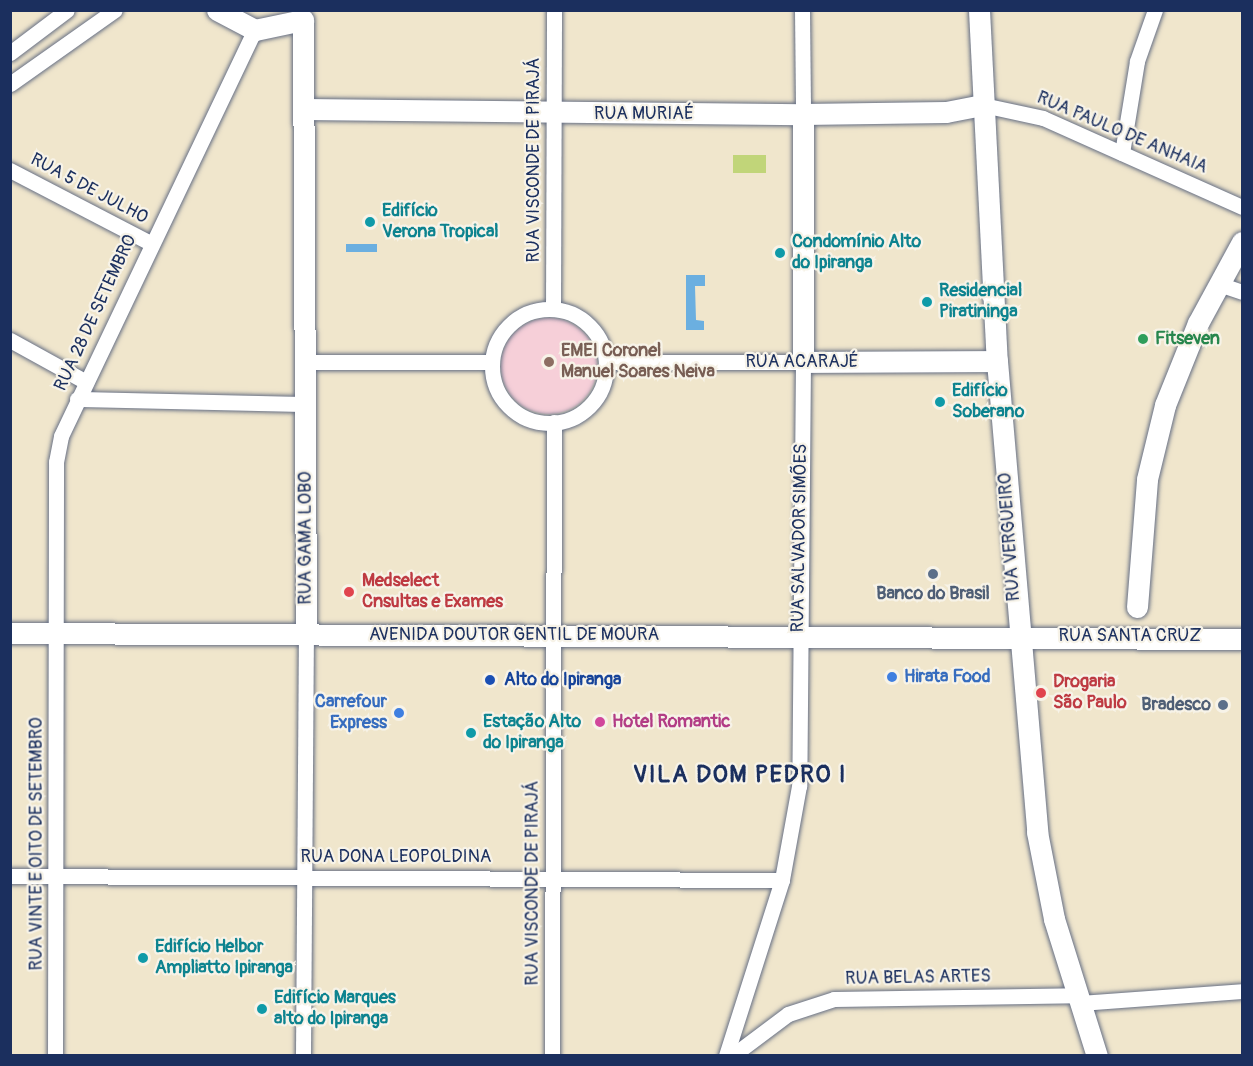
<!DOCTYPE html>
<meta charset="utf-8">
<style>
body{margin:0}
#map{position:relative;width:1253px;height:1066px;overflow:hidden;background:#f0e6cc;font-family:Pangolin,sans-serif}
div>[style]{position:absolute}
.built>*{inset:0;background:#f6cfd8}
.round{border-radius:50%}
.green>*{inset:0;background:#c1d579;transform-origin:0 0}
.water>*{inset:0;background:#6bafe0;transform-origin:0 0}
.roads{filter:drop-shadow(0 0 2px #666f84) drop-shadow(0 0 2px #666f84)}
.street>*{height:15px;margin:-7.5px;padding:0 7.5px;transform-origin:7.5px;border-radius:7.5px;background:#fff}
.street>.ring{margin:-7.5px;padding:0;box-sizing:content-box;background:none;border:15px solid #fff;border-radius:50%}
.secondary>*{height:21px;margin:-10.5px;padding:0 10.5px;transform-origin:10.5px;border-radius:10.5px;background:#fff}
.dots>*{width:16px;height:16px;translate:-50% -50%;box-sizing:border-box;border:3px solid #f7f3e8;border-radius:50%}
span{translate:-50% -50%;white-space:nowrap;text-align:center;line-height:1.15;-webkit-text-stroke:4.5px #f7f3e8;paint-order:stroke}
.street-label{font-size:18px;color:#1b2f5e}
.culture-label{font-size:18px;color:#0d838f;font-weight:700}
.left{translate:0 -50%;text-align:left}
.leisure-label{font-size:18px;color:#27864d;font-weight:700}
.education-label{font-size:18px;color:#785e54;font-weight:700}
.health-label{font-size:18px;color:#be3a42;font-weight:700}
.service-label{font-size:18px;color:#4e5e75;font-weight:700}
.right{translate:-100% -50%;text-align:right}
.shop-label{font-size:18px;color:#366cbe;font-weight:700}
.transit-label{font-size:18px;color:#164399;font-weight:700}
.hotel-label{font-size:18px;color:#b23c85;font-weight:700}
.district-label{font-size:24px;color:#1b2f5e;font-weight:700;letter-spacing:1.5px}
.frame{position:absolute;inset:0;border:12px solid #1b2f5e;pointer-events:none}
</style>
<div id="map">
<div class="built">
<i class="round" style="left:501px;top:318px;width:96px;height:96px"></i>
</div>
<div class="green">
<i style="left:733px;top:155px;width:33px;height:18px"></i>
</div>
<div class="water">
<i style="left:346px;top:244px;width:31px;height:8px"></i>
<i style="clip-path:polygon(686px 275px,705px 275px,705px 286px,695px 286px,696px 320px,704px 321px,704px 330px,686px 330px)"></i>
</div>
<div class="roads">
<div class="street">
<i style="left:802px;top:10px;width:104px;rotate:89.4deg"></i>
<i style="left:10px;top:53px;width:71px;rotate:-37deg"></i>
<i style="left:10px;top:84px;width:128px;rotate:-35.2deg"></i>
<i style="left:983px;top:105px;width:61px;rotate:12.2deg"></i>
<i style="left:1043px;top:118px;width:218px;rotate:24.1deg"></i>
<i style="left:1122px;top:153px;width:93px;rotate:-80.7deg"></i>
<i style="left:1137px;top:61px;width:54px;rotate:-70.6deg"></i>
<i style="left:10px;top:170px;width:158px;rotate:27.5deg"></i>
<i style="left:1219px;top:284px;width:24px;rotate:19deg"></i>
<i style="left:553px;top:309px;width:299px;rotate:-89.8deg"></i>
<i class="ring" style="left:492px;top:309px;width:99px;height:99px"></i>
<i style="left:10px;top:340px;width:87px;rotate:28.9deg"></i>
<i style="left:307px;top:362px;width:185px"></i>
<i style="left:606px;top:362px;width:197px"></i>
<i style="left:803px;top:362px;width:424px;rotate:90.5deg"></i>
<i style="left:799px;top:786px;width:96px;rotate:100.3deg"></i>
<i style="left:782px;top:880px;width:185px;rotate:107.7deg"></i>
<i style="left:77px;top:399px;width:229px;rotate:1.3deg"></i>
<i style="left:10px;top:876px;width:772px;rotate:0.3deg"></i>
<i style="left:1080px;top:1003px;width:162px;rotate:-4.2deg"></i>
<i style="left:55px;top:1056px;width:594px;rotate:-89.9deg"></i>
<i style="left:56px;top:462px;width:26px;rotate:-79deg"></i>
<i style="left:61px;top:436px;width:450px;rotate:-64.5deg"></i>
<i style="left:303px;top:1056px;width:422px;rotate:-89.6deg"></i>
<i style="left:552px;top:1056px;width:634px;rotate:-89.82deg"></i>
<i style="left:732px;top:1056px;width:70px;rotate:-36.9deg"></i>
<i style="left:788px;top:1014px;width:48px;rotate:-18.1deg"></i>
<i style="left:834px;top:999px;width:243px;rotate:-0.9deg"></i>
</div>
<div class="secondary">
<i style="left:217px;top:10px;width:43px;rotate:27.8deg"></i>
<i style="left:255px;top:30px;width:49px;rotate:-11.8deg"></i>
<i style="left:303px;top:20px;width:614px;rotate:89.72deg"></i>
<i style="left:979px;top:10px;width:351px;rotate:87.1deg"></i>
<i style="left:997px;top:361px;width:473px;rotate:85.1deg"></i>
<i style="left:1037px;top:832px;width:89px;rotate:78.9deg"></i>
<i style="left:1054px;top:919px;width:144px;rotate:72.6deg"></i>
<i style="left:304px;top:109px;width:499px;rotate:0.6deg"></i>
<i style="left:803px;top:114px;width:143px;rotate:-0.8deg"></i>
<i style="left:946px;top:112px;width:38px;rotate:-11deg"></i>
<i style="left:803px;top:114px;width:248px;rotate:90deg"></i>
<i style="left:803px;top:362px;width:194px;rotate:-0.3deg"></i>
<i style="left:1137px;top:607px;width:128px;rotate:-85.5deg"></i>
<i style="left:1147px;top:479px;width:76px;rotate:-76.3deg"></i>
<i style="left:1165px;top:405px;width:88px;rotate:-68.1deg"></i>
<i style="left:1198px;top:323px;width:92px;rotate:-61.5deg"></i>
<i style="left:10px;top:633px;width:1232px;rotate:0.28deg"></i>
</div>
</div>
<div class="dots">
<i style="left:370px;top:222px;background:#0f9aa8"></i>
<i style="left:780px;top:253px;background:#0f9aa8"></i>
<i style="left:927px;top:302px;background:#0f9aa8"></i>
<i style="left:1143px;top:339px;background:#2e9e5b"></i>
<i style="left:549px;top:362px;background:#8d6e63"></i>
<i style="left:940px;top:402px;background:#0f9aa8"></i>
<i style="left:933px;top:574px;background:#5c6f8a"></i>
<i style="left:349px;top:592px;background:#e0444e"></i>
<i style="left:892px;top:677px;background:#3f7fe0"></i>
<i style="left:490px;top:680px;background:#1a4fb4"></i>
<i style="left:1041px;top:693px;background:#e0444e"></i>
<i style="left:1223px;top:705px;background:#5c6f8a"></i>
<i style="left:399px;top:713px;background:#3f7fe0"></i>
<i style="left:600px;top:722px;background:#d1479c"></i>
<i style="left:471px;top:733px;background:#0f9aa8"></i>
<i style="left:143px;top:958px;background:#0f9aa8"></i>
<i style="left:262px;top:1009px;background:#0f9aa8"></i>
</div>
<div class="street-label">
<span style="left:644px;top:114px">RUA MURIAÉ</span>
<span style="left:1122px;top:133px;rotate:23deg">RUA PAULO DE ANHAIA</span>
<span style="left:534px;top:160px;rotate:-90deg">RUA VISCONDE DE PIRAJÁ</span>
<span style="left:89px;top:189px;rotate:28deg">RUA 5 DE JULHO</span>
<span style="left:96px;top:313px;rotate:-65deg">RUA 28 DE SETEMBRO</span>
<span style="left:802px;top:362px">RUA ACARAJÉ</span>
<span style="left:1010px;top:537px;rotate:-94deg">RUA VERGUEIRO</span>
<span style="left:306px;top:538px;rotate:-90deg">RUA GAMA LOBO</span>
<span style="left:800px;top:538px;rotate:-89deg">RUA SALVADOR SIMÕES</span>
<span style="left:514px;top:635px">AVENIDA DOUTOR GENTIL DE MOURA</span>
<span style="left:1130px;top:636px">RUA SANTA CRUZ</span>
<span style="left:37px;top:844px;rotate:-90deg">RUA VINTE E OITO DE SETEMBRO</span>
<span style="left:396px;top:857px">RUA DONA LEOPOLDINA</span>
<span style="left:533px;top:883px;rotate:-90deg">RUA VISCONDE DE PIRAJÁ</span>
<span style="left:918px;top:978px;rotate:-1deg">RUA BELAS ARTES</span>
</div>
<div class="culture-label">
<span class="left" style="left:382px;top:222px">Edifício<br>Verona Tropical</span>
<span class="left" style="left:792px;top:253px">Condomínio Alto<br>do Ipiranga</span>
<span class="left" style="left:939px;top:302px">Residencial<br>Piratininga</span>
<span class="left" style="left:952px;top:402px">Edifício<br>Soberano</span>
<span class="left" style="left:483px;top:733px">Estação Alto<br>do Ipiranga</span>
<span class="left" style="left:155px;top:958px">Edifício Helbor<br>Ampliatto Ipiranga</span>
<span class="left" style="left:274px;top:1009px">Edifício Marques<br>alto do Ipiranga</span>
</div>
<div class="leisure-label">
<span class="left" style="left:1155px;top:339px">Fitseven</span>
</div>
<div class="education-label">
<span class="left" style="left:561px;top:362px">EMEI Coronel<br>Manuel Soares Neiva</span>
</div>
<div class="health-label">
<span class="left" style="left:362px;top:592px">Medselect<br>Cnsultas e Exames</span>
<span class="left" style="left:1053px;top:693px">Drogaria<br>São Paulo</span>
</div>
<div class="service-label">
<span style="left:933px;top:594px">Banco do Brasil</span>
<span class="right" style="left:1211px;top:705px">Bradesco</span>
</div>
<div class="shop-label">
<span class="left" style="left:904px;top:677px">Hirata Food</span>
<span class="right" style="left:387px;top:713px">Carrefour<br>Express</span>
</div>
<div class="transit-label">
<span class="left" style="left:504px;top:680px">Alto do Ipiranga</span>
</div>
<div class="hotel-label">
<span class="left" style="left:612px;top:722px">Hotel Romantic</span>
</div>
<div class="district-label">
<span style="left:740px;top:775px">VILA DOM PEDRO I</span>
</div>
<div class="frame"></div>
</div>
